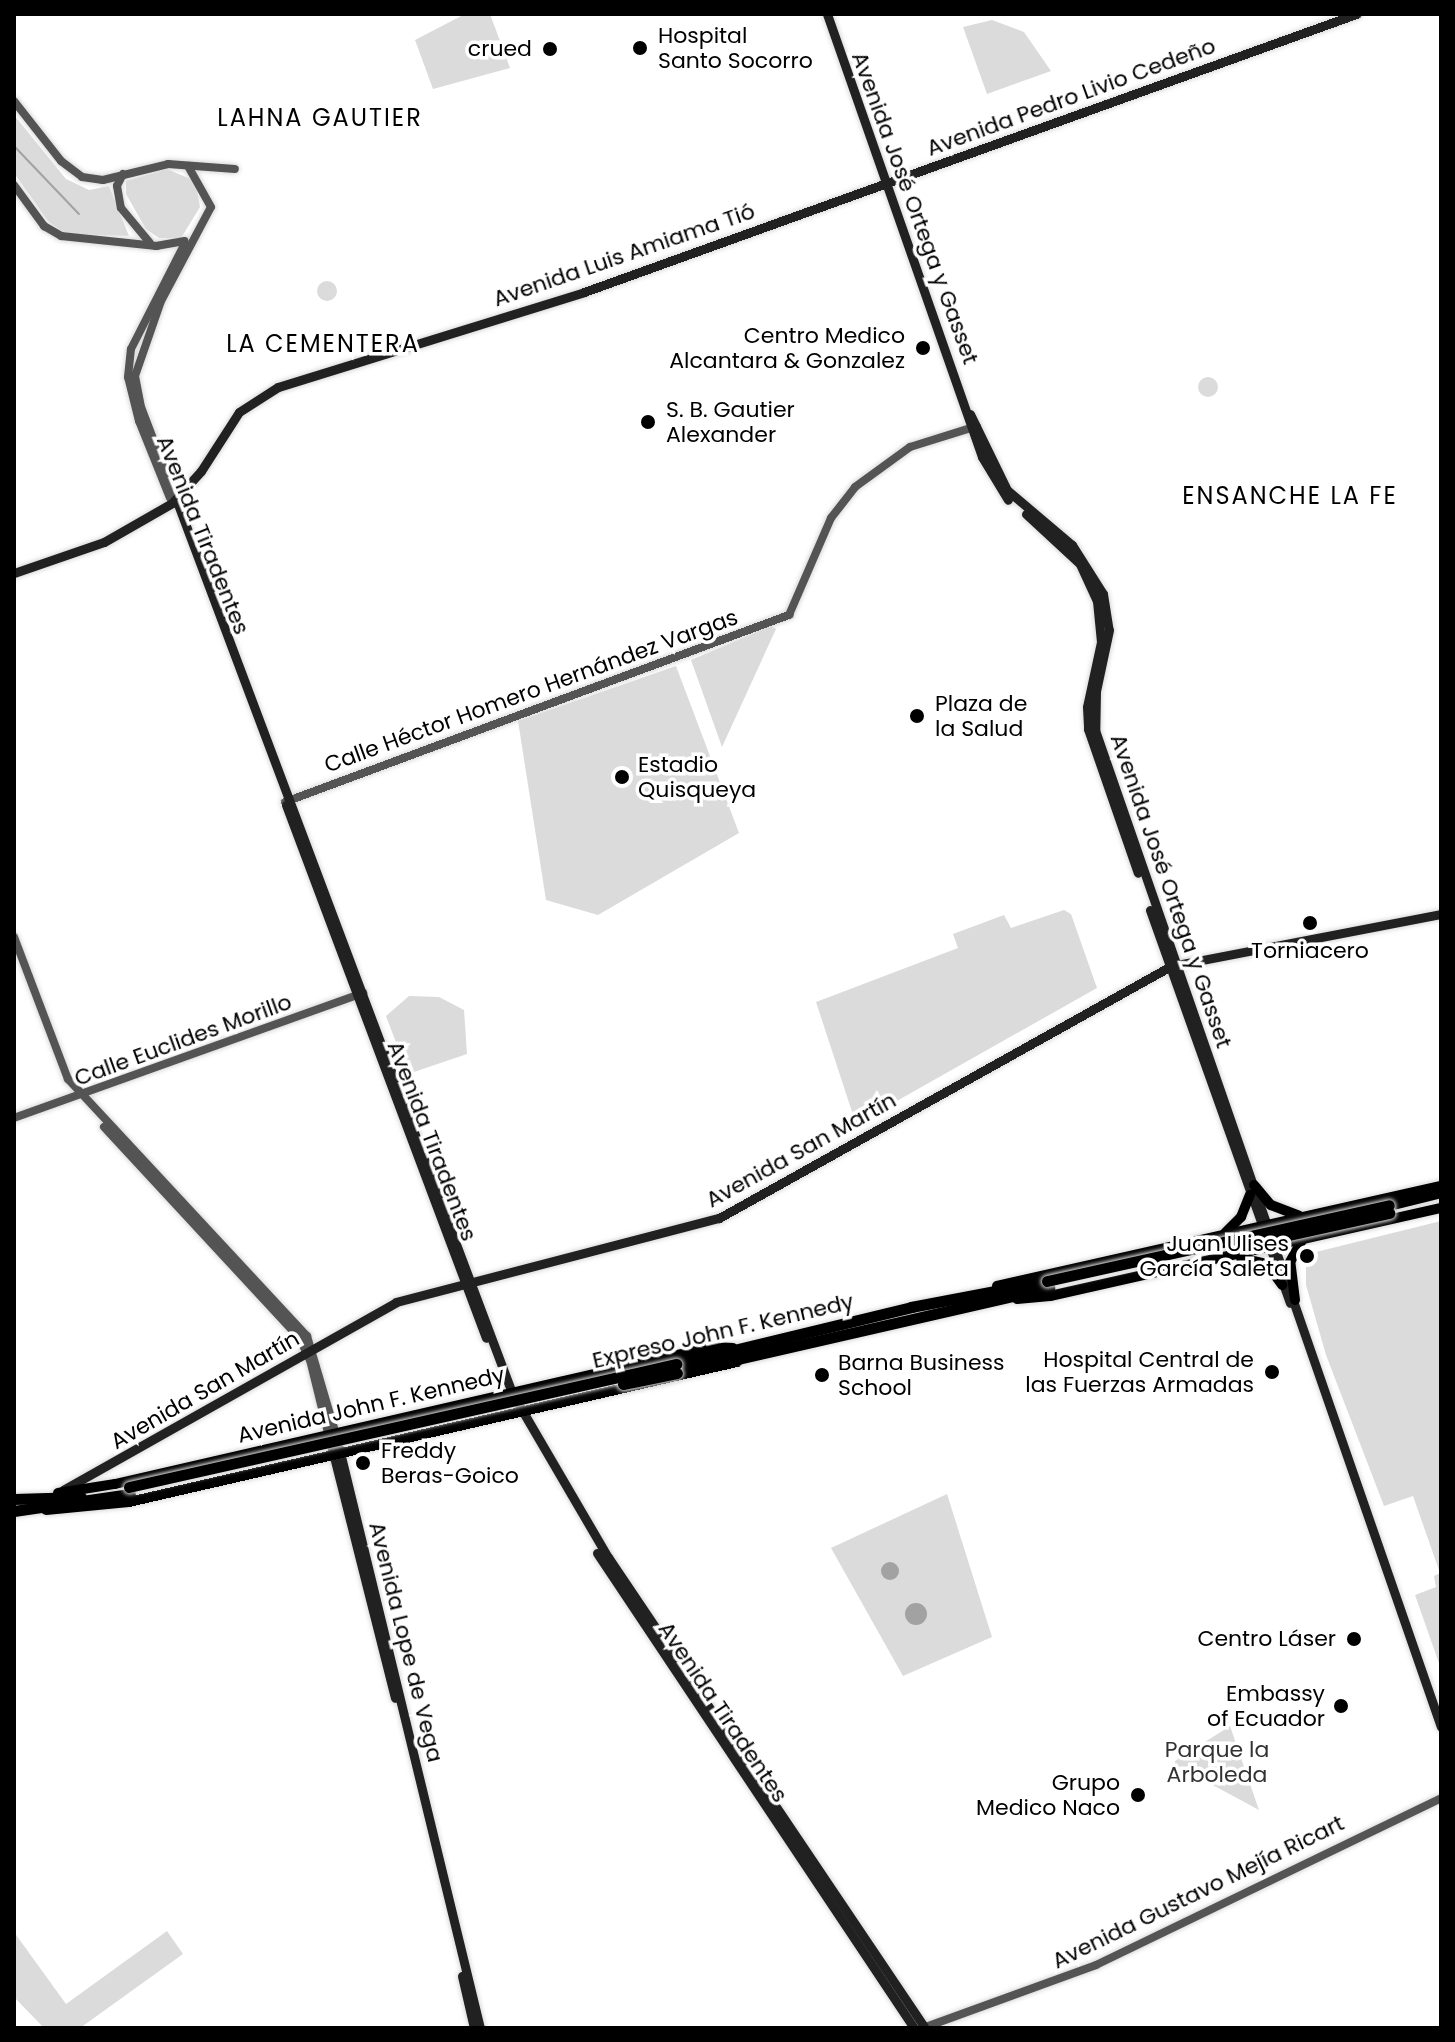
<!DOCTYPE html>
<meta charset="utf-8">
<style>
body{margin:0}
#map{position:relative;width:1455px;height:2042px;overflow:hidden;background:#fff;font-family:Poppins,sans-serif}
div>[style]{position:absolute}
.green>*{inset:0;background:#dbdbdb}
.round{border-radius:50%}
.water>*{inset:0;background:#a2a2a2}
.stream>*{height:2px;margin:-1px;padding:0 1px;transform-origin:1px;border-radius:1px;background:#a2a2a2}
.roads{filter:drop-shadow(0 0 2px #dbdbdb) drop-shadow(0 0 2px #dbdbdb)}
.tertiary>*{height:8px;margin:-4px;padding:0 4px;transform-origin:4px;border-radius:4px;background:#545454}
.secondary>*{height:9px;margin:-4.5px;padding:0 4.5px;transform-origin:4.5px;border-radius:4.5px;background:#212121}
.primary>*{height:10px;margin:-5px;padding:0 5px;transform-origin:5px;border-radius:5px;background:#000}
.trunk>*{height:11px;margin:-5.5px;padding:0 5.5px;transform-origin:5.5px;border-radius:5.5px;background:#000}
.bridges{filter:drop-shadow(0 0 2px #dbdbdb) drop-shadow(0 0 2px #dbdbdb)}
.trunk-bridge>*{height:11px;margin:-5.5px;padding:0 5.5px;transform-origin:5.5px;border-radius:5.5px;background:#000}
.dots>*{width:22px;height:22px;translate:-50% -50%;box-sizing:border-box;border:4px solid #fff;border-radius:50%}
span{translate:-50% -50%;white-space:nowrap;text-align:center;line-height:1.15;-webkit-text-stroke:7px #fff;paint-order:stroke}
.poi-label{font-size:22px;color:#000}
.left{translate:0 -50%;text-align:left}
.right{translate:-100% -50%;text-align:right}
.street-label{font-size:22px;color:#000}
.park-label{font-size:22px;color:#323232}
.neighbourhood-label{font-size:24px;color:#000;letter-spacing:2px}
.frame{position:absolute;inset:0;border:16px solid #000;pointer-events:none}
</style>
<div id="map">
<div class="green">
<i style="clip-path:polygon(465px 14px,490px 14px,510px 68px,433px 89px,415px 40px)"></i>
<i style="clip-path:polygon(992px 20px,1024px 32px,1051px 71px,987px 94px,963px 27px)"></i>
<i style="clip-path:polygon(14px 115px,66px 179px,89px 190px,109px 186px,129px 236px,65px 234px,48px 221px,14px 173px)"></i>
<i style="clip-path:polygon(167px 169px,195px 181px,200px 207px,181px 238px,159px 238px,146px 229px,126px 194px,126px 181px)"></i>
<i class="round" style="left:317px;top:281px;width:20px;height:20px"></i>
<i class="round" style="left:1198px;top:377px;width:20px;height:20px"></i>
<i style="clip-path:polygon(771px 626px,776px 629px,722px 747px,691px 660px)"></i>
<i style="clip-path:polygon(676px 666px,739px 833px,598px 915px,546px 900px,518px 721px)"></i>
<i style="clip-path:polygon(1064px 910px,1071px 914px,1097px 988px,856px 1124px,816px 1002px,958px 948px,953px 934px,1004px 915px,1011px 928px)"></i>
<i style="clip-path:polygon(409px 996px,439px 997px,464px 1010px,467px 1054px,408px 1074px,386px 1016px)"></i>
<i style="clip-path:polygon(1441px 1221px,1441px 1669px,1415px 1595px,1436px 1587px,1434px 1576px,1440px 1573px,1413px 1496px,1384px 1506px,1326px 1355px,1306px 1285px,1306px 1264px,1316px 1252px)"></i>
<i style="clip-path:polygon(947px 1494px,992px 1637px,903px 1676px,831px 1548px)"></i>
<i style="clip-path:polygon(1230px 1726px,1259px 1810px,1172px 1763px)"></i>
<i style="clip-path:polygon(167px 1931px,183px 1954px,80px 2028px,44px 2028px,14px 1997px,14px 1932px,66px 2004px)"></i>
</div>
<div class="water">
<i class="round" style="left:881px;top:1562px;width:18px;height:18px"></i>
<i class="round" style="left:905px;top:1603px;width:22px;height:22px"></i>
</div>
<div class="stream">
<i style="left:14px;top:146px;width:94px;rotate:46.3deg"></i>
</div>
<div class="roads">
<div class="tertiary">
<i style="left:14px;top:101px;width:76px;rotate:51.9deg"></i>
<i style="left:61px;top:161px;width:26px;rotate:37deg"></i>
<i style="left:82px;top:177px;width:21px;rotate:8deg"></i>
<i style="left:103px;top:180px;width:67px;rotate:-13.8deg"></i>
<i style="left:168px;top:164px;width:67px;rotate:4.3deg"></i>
<i style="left:123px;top:174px;width:13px;rotate:117deg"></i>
<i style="left:117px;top:186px;width:22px;rotate:80deg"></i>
<i style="left:121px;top:208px;width:45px;rotate:50.4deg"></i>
<i style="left:14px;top:185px;width:51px;rotate:53.8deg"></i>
<i style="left:44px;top:226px;width:20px;rotate:30deg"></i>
<i style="left:61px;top:236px;width:96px;rotate:6deg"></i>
<i style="left:156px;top:246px;width:29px;rotate:-10deg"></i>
<i style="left:170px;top:498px;width:83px;rotate:-111.9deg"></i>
<i style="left:139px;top:421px;width:45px;rotate:-104deg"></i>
<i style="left:128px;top:377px;width:28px;rotate:-84deg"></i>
<i style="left:131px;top:349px;width:117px;rotate:-63deg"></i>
<i style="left:176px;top:499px;width:98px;rotate:-110.8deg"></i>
<i style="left:141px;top:407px;width:32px;rotate:-101deg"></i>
<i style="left:135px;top:376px;width:79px;rotate:-70.9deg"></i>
<i style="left:161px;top:301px;width:106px;rotate:-62deg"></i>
<i style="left:211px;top:207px;width:47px;rotate:-119.3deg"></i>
<i style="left:285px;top:802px;width:538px;rotate:-20.36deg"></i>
<i style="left:789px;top:615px;width:106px;rotate:-66.6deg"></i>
<i style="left:831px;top:518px;width:39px;rotate:-52deg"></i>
<i style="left:855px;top:487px;width:68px;rotate:-36deg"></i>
<i style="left:910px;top:447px;width:70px;rotate:-17.4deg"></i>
<i style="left:14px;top:937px;width:152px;rotate:69.2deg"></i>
<i style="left:68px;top:1079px;width:351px;rotate:47.1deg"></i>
<i style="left:307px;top:1336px;width:99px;rotate:73.6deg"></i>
<i style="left:14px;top:1118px;width:371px;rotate:-19.7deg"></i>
<i style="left:104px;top:1127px;width:289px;rotate:47.2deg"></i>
<i style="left:300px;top:1339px;width:23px;rotate:65deg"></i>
<i style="left:310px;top:1360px;width:75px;rotate:76.1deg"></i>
<i style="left:923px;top:2028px;width:184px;rotate:-20deg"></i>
<i style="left:1096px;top:1965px;width:383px;rotate:-25.8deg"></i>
</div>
<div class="secondary">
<i style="left:827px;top:14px;width:469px;rotate:70.7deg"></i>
<i style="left:982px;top:457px;width:50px;rotate:58.8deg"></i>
<i style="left:970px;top:414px;width:85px;rotate:64deg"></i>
<i style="left:1007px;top:490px;width:85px;rotate:40.2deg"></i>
<i style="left:1072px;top:545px;width:58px;rotate:57.7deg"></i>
<i style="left:1103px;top:594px;width:36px;rotate:81deg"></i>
<i style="left:1109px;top:630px;width:62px;rotate:102deg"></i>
<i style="left:1096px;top:691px;width:39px;rotate:91deg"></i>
<i style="left:1095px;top:730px;width:1055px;rotate:70.86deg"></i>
<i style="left:176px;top:499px;width:955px;rotate:69.4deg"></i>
<i style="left:512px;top:1393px;width:190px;rotate:59.7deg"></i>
<i style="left:608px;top:1557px;width:568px;rotate:56.06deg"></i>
<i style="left:1026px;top:514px;width:74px;rotate:42.8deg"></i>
<i style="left:1080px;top:564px;width:41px;rotate:65.3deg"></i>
<i style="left:1097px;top:601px;width:41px;rotate:84.4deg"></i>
<i style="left:1101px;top:642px;width:66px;rotate:102.2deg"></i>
<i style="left:1087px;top:707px;width:22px;rotate:87deg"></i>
<i style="left:1088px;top:729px;width:152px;rotate:70.9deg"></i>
<i style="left:14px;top:573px;width:95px;rotate:-19deg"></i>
<i style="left:104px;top:542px;width:78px;rotate:-29.8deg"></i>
<i style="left:172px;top:503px;width:43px;rotate:-47.8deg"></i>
<i style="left:201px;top:471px;width:70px;rotate:-57.2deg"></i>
<i style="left:239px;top:412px;width:46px;rotate:-32.7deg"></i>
<i style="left:278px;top:387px;width:320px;rotate:-17.2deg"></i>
<i style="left:584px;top:292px;width:821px;rotate:-19.8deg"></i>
<i style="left:286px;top:805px;width:569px;rotate:69.43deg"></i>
<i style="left:1150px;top:910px;width:417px;rotate:70.4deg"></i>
<i style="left:329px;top:1437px;width:269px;rotate:75.8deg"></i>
<i style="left:339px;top:1448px;width:597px;rotate:76.34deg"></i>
<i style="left:63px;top:1490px;width:382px;rotate:-29.4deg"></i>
<i style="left:396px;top:1302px;width:334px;rotate:-14.6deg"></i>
<i style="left:719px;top:1218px;width:518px;rotate:-29.14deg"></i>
<i style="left:1171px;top:966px;width:275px;rotate:-10.9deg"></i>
<i style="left:597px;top:1553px;width:571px;rotate:56.28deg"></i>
<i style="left:462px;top:1976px;width:53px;rotate:77deg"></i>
</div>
<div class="primary">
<i style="left:1254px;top:1185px;width:26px;rotate:50deg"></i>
<i style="left:1271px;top:1205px;width:30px;rotate:21deg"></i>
<i style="left:1225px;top:1233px;width:23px;rotate:-45deg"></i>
<i style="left:1241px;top:1217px;width:24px;rotate:-68deg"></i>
<i style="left:1241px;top:1258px;width:27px;rotate:13deg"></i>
<i style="left:1267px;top:1264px;width:26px;rotate:54deg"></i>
<i style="left:997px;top:1286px;width:455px;rotate:-12.7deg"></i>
<i style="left:1017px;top:1299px;width:33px;rotate:-5deg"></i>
<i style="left:1050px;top:1296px;width:401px;rotate:-12.7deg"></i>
<i style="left:1295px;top:1300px;width:38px;rotate:-97deg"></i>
<i style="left:1290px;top:1262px;width:23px;rotate:-61deg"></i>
<i style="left:58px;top:1493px;width:58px;rotate:-9deg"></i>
<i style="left:115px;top:1484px;width:613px;rotate:-12.92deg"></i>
<i style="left:712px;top:1347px;width:21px;rotate:3deg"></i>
<i style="left:46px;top:1510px;width:83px;rotate:-5.5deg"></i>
<i style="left:129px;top:1502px;width:624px;rotate:-12.97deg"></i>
</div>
<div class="trunk">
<i style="left:1389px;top:1205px;width:54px;rotate:-14deg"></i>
<i style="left:676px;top:1364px;width:242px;rotate:-13.6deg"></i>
<i style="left:911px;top:1307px;width:138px;rotate:-10.8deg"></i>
<i style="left:677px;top:1373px;width:382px;rotate:-12.9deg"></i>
<i style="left:14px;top:1499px;width:67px;rotate:-1.7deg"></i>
<i style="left:14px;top:1511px;width:117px;rotate:-8.3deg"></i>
</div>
</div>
<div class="bridges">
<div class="trunk-bridge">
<i style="left:1280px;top:1237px;width:112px;rotate:-12.4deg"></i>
<i style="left:1047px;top:1281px;width:350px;rotate:-12.5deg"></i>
<i style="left:623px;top:1384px;width:55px;rotate:-11.5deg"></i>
<i style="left:129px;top:1487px;width:561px;rotate:-12.67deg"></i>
</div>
</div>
<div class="dots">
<i style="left:640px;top:48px;background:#000"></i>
<i style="left:550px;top:49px;background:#000"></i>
<i style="left:923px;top:348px;background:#000"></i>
<i style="left:648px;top:422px;background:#000"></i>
<i style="left:917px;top:716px;background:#000"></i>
<i style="left:622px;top:777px;background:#000"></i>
<i style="left:1310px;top:923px;background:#000"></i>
<i style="left:1307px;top:1256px;background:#000"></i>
<i style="left:1272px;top:1372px;background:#000"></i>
<i style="left:822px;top:1375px;background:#000"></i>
<i style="left:363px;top:1463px;background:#000"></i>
<i style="left:1354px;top:1639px;background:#000"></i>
<i style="left:1341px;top:1706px;background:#000"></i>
<i style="left:1138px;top:1795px;background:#000"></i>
</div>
<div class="poi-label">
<span class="left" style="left:658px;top:48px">Hospital<br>Santo Socorro</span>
<span class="right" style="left:532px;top:49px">crued</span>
<span class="right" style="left:905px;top:348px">Centro Medico<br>Alcantara &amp; Gonzalez</span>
<span class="left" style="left:666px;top:422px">S. B. Gautier<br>Alexander</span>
<span class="left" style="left:935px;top:716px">Plaza de<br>la Salud</span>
<span class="left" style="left:638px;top:777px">Estadio<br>Quisqueya</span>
<span style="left:1310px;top:951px">Torniacero</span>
<span class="right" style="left:1289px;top:1256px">Juan Ulises<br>García Saleta</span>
<span class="right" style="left:1254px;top:1372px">Hospital Central de<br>las Fuerzas Armadas</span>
<span class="left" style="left:838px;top:1375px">Barna Business<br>School</span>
<span class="left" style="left:381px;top:1463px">Freddy<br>Beras-Goico</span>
<span class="right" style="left:1336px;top:1639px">Centro Láser</span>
<span class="right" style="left:1325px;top:1706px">Embassy<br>of Ecuador</span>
<span class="right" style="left:1120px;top:1795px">Grupo<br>Medico Naco</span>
</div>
<div class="street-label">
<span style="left:1071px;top:97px;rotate:-20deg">Avenida Pedro Livio Cedeño</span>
<span style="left:915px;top:208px;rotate:70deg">Avenida José Ortega y Gasset</span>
<span style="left:624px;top:255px;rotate:-19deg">Avenida Luis Amiama Tió</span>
<span style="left:203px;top:535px;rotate:68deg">Avenida Tiradentes</span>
<span style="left:531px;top:691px;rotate:-20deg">Calle Héctor Homero Hernández Vargas</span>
<span style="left:1171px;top:891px;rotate:71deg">Avenida José Ortega y Gasset</span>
<span style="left:183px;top:1040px;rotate:-20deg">Calle Euclides Morillo</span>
<span style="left:432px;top:1141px;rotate:69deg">Avenida Tiradentes</span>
<span style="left:801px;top:1150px;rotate:-29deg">Avenida San Martín</span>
<span style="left:723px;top:1331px;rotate:-13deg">Expreso John F. Kennedy</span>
<span style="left:205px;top:1390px;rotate:-30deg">Avenida San Martín</span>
<span style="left:371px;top:1405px;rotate:-13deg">Avenida John F. Kennedy</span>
<span style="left:406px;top:1642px;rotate:76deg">Avenida Lope de Vega</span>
<span style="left:723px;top:1712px;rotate:56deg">Avenida Tiradentes</span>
<span style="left:1198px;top:1892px;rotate:-26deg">Avenida Gustavo Mejía Ricart</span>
</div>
<div class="park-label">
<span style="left:1217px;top:1762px">Parque la<br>Arboleda</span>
</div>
<div class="neighbourhood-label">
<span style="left:320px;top:118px">LAHNA GAUTIER</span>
<span style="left:323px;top:344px">LA CEMENTERA</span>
<span style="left:1290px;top:496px">ENSANCHE LA FE</span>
</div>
<div class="frame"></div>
</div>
